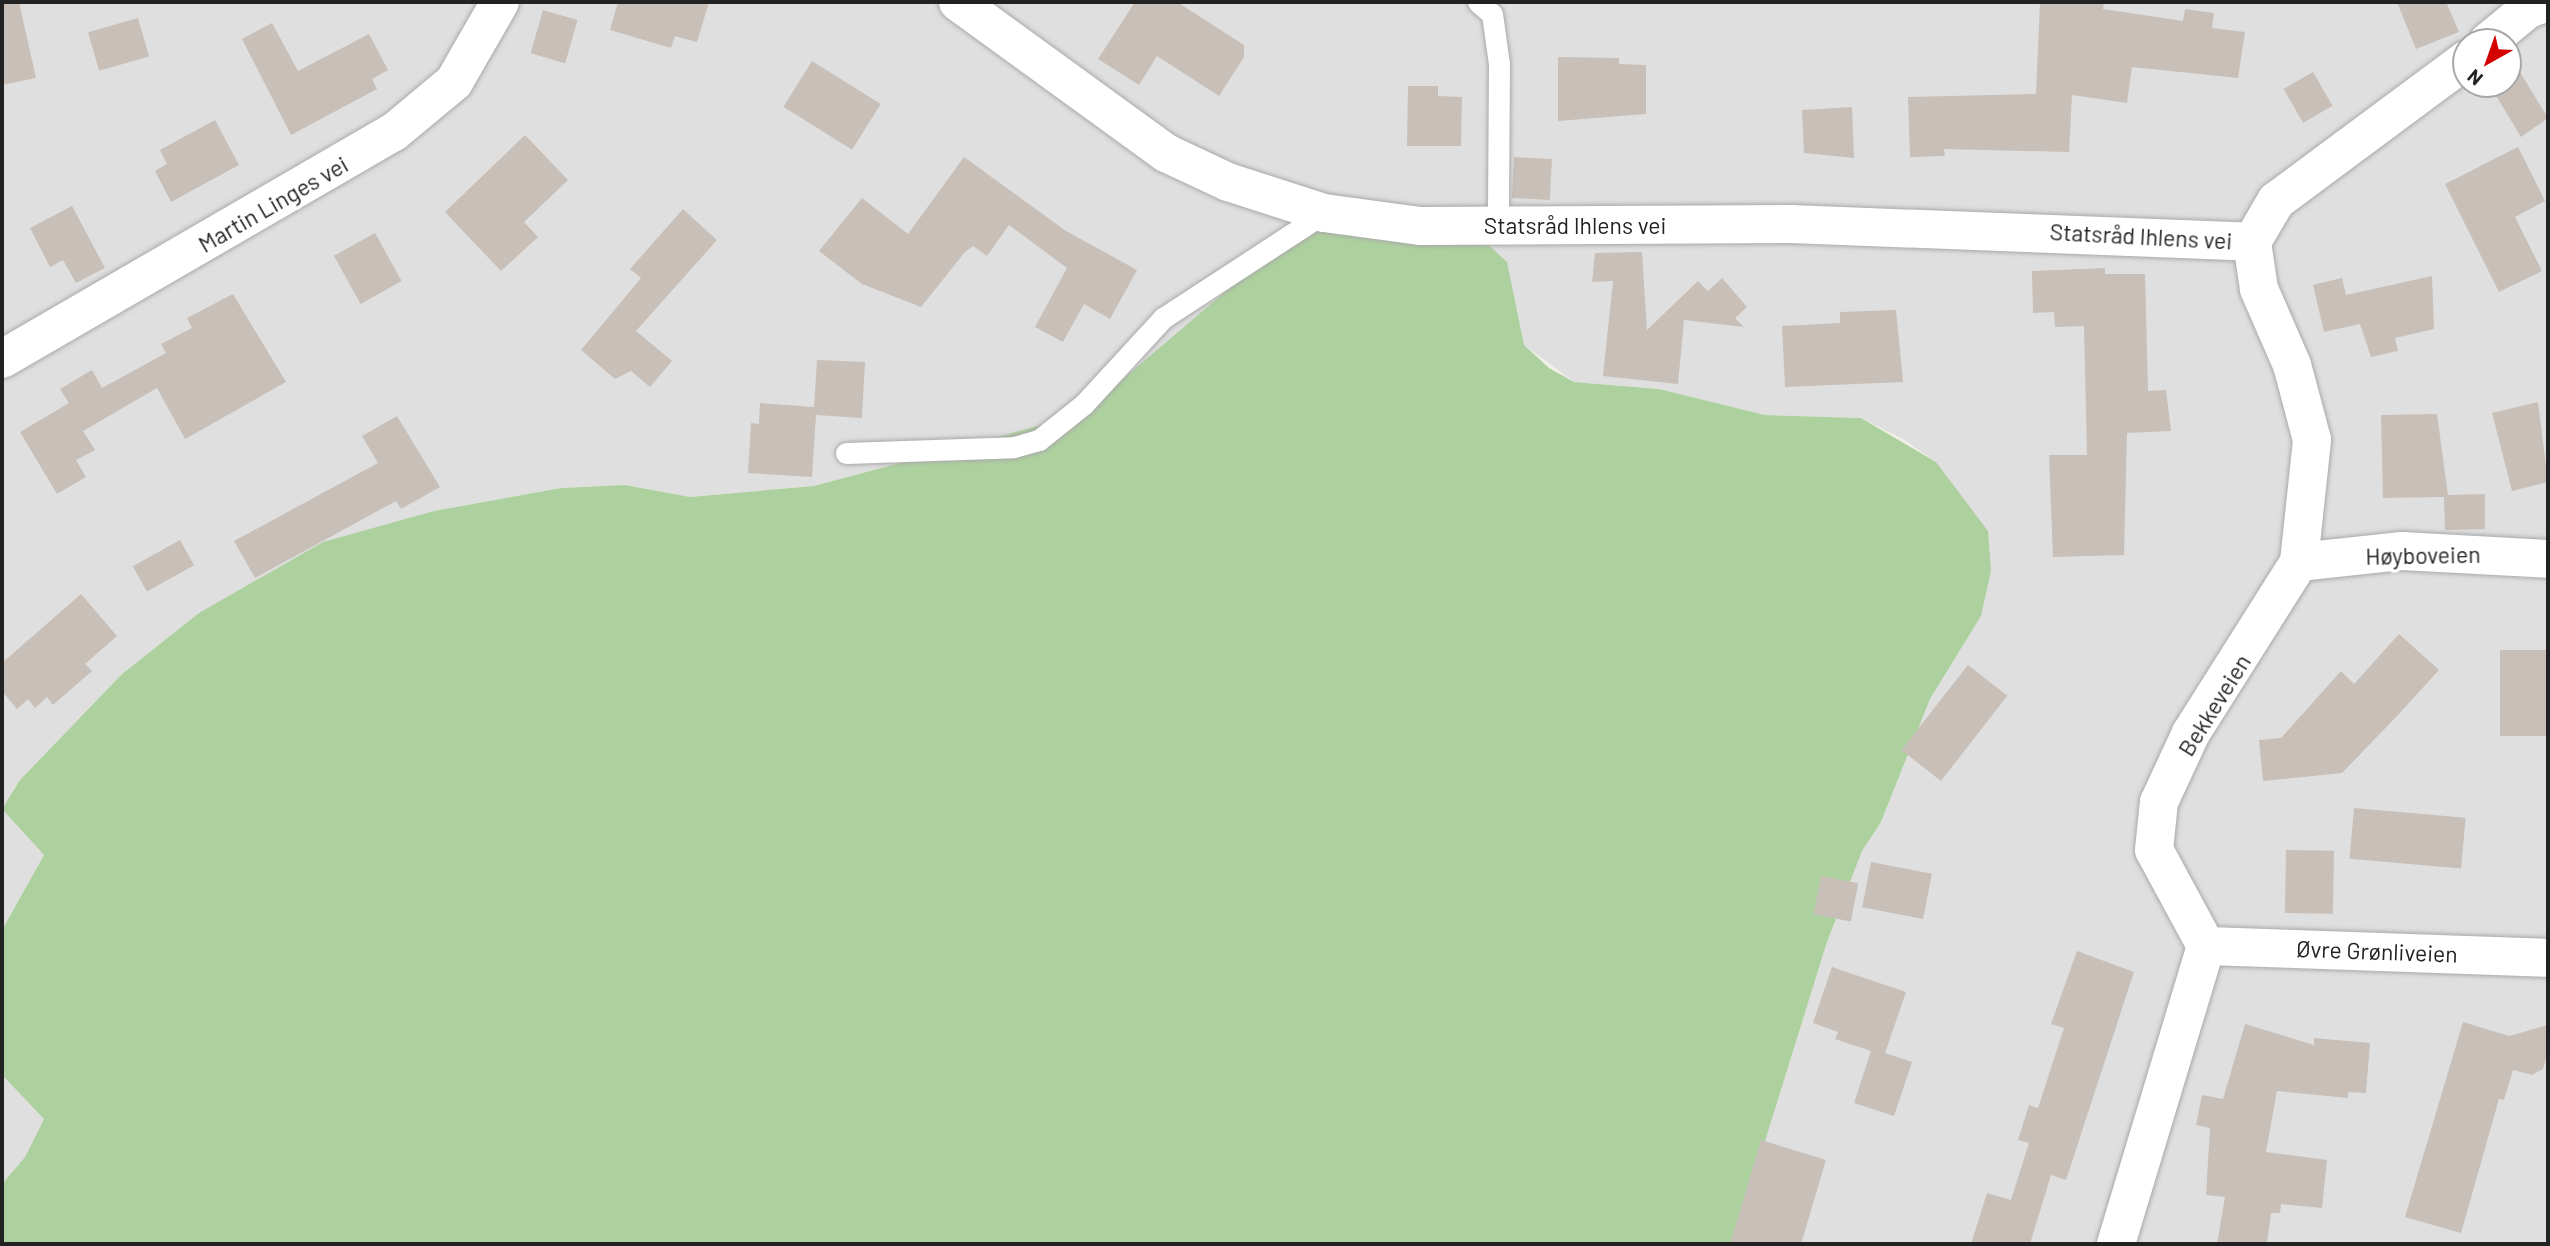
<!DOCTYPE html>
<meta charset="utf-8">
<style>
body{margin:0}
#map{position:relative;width:2550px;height:1246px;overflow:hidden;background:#f2efe9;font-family:Barlow,sans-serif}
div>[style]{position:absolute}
.residential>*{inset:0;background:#e0dfdf}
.forest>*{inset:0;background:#add19e}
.building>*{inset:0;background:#c7bfb8;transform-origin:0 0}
.roads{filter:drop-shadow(0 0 2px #a9a9a9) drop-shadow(0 0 2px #a9a9a9)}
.lane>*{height:21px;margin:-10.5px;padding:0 10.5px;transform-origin:10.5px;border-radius:10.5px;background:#fff}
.street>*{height:38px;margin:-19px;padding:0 19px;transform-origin:19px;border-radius:19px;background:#fff}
span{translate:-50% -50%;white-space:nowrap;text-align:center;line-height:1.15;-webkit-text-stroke:7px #fff;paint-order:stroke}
.street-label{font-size:23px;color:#222}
.frame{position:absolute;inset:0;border:4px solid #222;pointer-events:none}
.north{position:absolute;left:2452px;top:28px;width:70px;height:70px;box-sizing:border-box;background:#fff;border:2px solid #a7a7a7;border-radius:50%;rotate:220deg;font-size:19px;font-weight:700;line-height:28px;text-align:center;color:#222}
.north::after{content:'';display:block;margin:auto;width:24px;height:32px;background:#d40000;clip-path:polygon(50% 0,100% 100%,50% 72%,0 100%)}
</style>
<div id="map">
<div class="residential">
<i style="clip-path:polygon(evenodd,2px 2px,2548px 2px,2548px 1244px,1733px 1244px,1827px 942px,1862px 851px,1881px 822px,1930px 699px,1981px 616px,1936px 462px,1903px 439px,1861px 418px,1765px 415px,1659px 389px,1574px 382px,1524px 345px,1514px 305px,1235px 277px,1202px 315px,1082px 414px,814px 486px,690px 497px,625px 485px,561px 488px,434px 511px,199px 613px,122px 674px,20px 780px,2px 809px,2px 2px,2466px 42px,2508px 42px,2508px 84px,2466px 84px,2466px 42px)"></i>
<i style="clip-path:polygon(2px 809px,44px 855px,2px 930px)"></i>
<i style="clip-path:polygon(2px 1075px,44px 1119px,25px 1157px,2px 1184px)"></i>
</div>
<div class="forest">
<i style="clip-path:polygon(1308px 221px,1482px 239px,1507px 262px,1524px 345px,1549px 368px,1574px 382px,1659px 389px,1765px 415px,1861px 418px,1936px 462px,1988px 531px,1991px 571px,1981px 616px,1930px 699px,1881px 822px,1862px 851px,1827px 942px,1733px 1244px,2px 1244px,2px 1184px,25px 1157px,44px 1119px,2px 1075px,2px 930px,44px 855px,2px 809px,20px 780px,122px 674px,199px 613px,323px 542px,434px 511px,561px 488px,625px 485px,690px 497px,814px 486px,1082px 414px)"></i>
</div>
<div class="building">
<i style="clip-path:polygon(2px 2px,19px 2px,36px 78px,2px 85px)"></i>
<i style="clip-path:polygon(618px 2px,709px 2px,697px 42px,675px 36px,671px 48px,610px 30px)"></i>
<i style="clip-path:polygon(1135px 2px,1177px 2px,1244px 45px,1244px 57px,1219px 96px,1157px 56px,1139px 85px,1098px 59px)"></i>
<i style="clip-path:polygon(2040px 2px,2104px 2px,2103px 9px,2183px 21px,2185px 9px,2214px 13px,2212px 28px,2245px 32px,2238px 78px,2132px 67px,2127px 103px,2072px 95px,2069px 152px,1944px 149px,1945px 156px,1910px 157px,1908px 97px,2036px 94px)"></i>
<i style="clip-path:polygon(2397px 2px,2446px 2px,2459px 32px,2416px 49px)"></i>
<i style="left:543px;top:10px;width:36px;height:45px;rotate:16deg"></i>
<i style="left:138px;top:18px;width:40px;height:52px;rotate:74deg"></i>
<i style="clip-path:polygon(272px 23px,298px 71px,369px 34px,388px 70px,372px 79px,377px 89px,291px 135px,242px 39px)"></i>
<i style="clip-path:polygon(1558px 57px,1619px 58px,1619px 64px,1646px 65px,1646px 114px,1558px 121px)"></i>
<i style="left:812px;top:61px;width:81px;height:54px;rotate:32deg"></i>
<i style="clip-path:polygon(2517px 67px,2548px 118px,2521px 137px,2489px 84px,2508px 84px,2508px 73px)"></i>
<i style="left:2313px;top:72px;width:39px;height:34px;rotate:60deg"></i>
<i style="clip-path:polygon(1408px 86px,1438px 86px,1438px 96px,1462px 97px,1461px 146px,1407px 146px)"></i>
<i style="clip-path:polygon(1852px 107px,1854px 158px,1804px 153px,1802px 110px)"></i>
<i style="clip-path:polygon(215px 120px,239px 165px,171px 202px,155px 171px,167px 164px,160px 150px)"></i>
<i style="clip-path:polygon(525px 135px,568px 180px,524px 222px,538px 237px,501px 271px,445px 212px)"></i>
<i style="clip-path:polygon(2518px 147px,2545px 201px,2515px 217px,2542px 271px,2499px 292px,2445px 184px)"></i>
<i style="clip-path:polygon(964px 157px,1066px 231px,1137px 270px,1110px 319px,1084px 304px,1063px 342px,1035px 327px,1067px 268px,1009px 225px,987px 256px,973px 246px,965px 252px,921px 307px,862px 284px,819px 251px,862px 198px,908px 234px)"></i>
<i style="left:1514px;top:157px;width:38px;height:41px;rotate:3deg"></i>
<i style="clip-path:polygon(72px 206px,105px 268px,76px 283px,63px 260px,50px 267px,30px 228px)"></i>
<i style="clip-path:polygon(683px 209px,717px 240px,636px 331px,672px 361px,650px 387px,631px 371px,615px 379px,581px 350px,641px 278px,630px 269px)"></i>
<i style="left:375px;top:233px;width:55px;height:47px;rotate:61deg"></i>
<i style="clip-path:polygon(1642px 252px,1647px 330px,1698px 281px,1708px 291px,1722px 278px,1747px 307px,1735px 318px,1744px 327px,1684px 320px,1678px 384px,1603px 376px,1613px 281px,1592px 282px,1595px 253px)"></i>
<i style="clip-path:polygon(2105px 268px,2105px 274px,2145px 274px,2148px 391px,2166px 390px,2171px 431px,2127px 433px,2124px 555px,2053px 557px,2049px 455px,2087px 455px,2084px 326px,2055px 327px,2054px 312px,2033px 313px,2032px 271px)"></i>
<i style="clip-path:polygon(2432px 276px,2434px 329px,2395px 338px,2398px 351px,2371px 357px,2360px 324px,2324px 332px,2313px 285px,2342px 278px,2346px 295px)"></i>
<i style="clip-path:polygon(233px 294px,286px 382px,185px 439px,157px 388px,83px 431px,95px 450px,76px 460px,86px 477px,57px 494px,20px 432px,69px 403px,60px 389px,92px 370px,102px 388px,166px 353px,161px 344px,192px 328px,187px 318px)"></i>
<i style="clip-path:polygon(1896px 310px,1903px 382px,1785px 387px,1782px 326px,1840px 323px,1840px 312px)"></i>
<i style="clip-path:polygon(817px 360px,865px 362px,862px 418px,816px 415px,812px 477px,748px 473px,751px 423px,759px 424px,760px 403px,814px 407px)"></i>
<i style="clip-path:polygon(2538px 402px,2548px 482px,2512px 491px,2492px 413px)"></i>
<i style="clip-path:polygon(2437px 414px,2448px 495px,2485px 494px,2485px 529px,2445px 530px,2444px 497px,2383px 498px,2381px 415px)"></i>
<i style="clip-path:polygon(397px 416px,440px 487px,401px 509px,396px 501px,255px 578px,234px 541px,378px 463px,362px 436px)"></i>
<i style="left:180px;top:540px;width:29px;height:54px;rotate:61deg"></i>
<i style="clip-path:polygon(81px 594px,117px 636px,85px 664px,92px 671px,53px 705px,47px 697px,35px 708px,28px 699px,17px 709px,2px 691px,2px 663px)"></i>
<i style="clip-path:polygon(2399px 634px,2439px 670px,2397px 716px,2342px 773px,2263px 781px,2259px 740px,2281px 738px,2341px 671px,2354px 684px)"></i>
<i style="left:2548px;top:650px;width:86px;height:48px;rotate:90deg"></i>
<i style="left:1968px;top:665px;width:50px;height:108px;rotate:38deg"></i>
<i style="left:2354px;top:808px;width:112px;height:51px;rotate:5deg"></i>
<i style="left:2286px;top:850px;width:48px;height:63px;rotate:1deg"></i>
<i style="left:1871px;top:862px;width:62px;height:46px;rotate:11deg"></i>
<i style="left:1821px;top:876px;width:38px;height:39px;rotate:11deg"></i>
<i style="clip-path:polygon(2077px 951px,2134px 972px,2066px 1180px,2051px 1175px,2030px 1244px,1971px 1244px,1987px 1193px,2011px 1200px,2029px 1143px,2018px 1140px,2029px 1105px,2038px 1108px,2064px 1028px,2051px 1024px)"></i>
<i style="clip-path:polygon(1832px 967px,1906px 992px,1885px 1053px,1912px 1062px,1894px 1116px,1854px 1103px,1871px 1051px,1835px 1039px,1838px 1032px,1813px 1023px)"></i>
<i style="clip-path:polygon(2463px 1022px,2509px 1036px,2548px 1025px,2548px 1051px,2543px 1069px,2532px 1075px,2513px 1070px,2504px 1100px,2499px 1099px,2461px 1233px,2405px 1217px)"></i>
<i style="clip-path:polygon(2245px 1024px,2314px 1045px,2314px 1038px,2370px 1043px,2366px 1093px,2348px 1092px,2348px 1098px,2277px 1091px,2266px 1152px,2327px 1160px,2322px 1208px,2281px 1204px,2280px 1213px,2271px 1213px,2267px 1244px,2217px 1244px,2225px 1197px,2206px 1195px,2210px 1128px,2196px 1125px,2202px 1095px,2223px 1099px)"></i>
<i style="clip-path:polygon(1761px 1140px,1826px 1160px,1801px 1244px,1730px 1244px)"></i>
</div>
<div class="roads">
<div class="lane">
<i style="left:1478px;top:2px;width:18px;rotate:41deg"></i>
<i style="left:1492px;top:14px;width:50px;rotate:82deg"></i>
<i style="left:1499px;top:64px;width:161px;rotate:90.4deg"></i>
<i style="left:846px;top:453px;width:168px;rotate:-2deg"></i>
<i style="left:1014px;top:447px;width:26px;rotate:-16deg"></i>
<i style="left:1039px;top:440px;width:58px;rotate:-38.7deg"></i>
<i style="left:1084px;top:404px;width:117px;rotate:-47.4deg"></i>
<i style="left:1163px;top:318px;width:192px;rotate:-33.1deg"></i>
</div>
<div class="street">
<i style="left:958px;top:2px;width:257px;rotate:36deg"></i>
<i style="left:1166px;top:153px;width:68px;rotate:25.1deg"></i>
<i style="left:1228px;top:182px;width:101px;rotate:17.9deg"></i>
<i style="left:1324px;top:213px;width:97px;rotate:7.7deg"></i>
<i style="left:1420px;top:226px;width:371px;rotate:-0.3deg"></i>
<i style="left:1791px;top:224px;width:461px;rotate:2.2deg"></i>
<i style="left:2488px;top:42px;width:52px;rotate:-39.5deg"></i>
<i style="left:2528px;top:9px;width:21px;rotate:-19deg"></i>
<i style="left:2252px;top:242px;width:48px;rotate:-59.7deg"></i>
<i style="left:2276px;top:201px;width:237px;rotate:-36.6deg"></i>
<i style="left:2px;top:359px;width:453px;rotate:-30.1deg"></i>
<i style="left:394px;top:132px;width:78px;rotate:-39.8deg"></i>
<i style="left:454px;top:82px;width:92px;rotate:-60.1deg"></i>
<i style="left:2299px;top:562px;width:104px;rotate:-6.1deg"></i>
<i style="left:2402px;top:551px;width:146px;rotate:3.1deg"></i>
<i style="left:2206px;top:946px;width:342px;rotate:2deg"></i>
<i style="left:2116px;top:1244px;width:311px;rotate:-73.2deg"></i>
<i style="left:2206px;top:946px;width:109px;rotate:-118.4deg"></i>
<i style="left:2154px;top:850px;width:48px;rotate:-84.1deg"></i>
<i style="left:2159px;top:802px;width:76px;rotate:-65.1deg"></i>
<i style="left:2191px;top:733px;width:202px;rotate:-57.7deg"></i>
<i style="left:2299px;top:562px;width:123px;rotate:-83.9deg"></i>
<i style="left:2312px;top:440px;width:78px;rotate:-104.9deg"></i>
<i style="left:2292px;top:365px;width:83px;rotate:-113.5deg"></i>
<i style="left:2259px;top:289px;width:48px;rotate:-98.5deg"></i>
</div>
</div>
<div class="street-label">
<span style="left:273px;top:204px;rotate:-30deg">Martin Linges vei</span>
<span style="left:1575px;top:225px">Statsråd Ihlens vei</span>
<span style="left:2141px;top:236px;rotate:3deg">Statsråd Ihlens vei</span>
<span style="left:2423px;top:555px;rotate:-1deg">Høyboveien</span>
<span style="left:2214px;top:705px;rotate:-58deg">Bekkeveien</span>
<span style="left:2377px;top:951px;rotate:2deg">Øvre Grønliveien</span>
</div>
<div class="frame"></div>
<div class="north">N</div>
</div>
